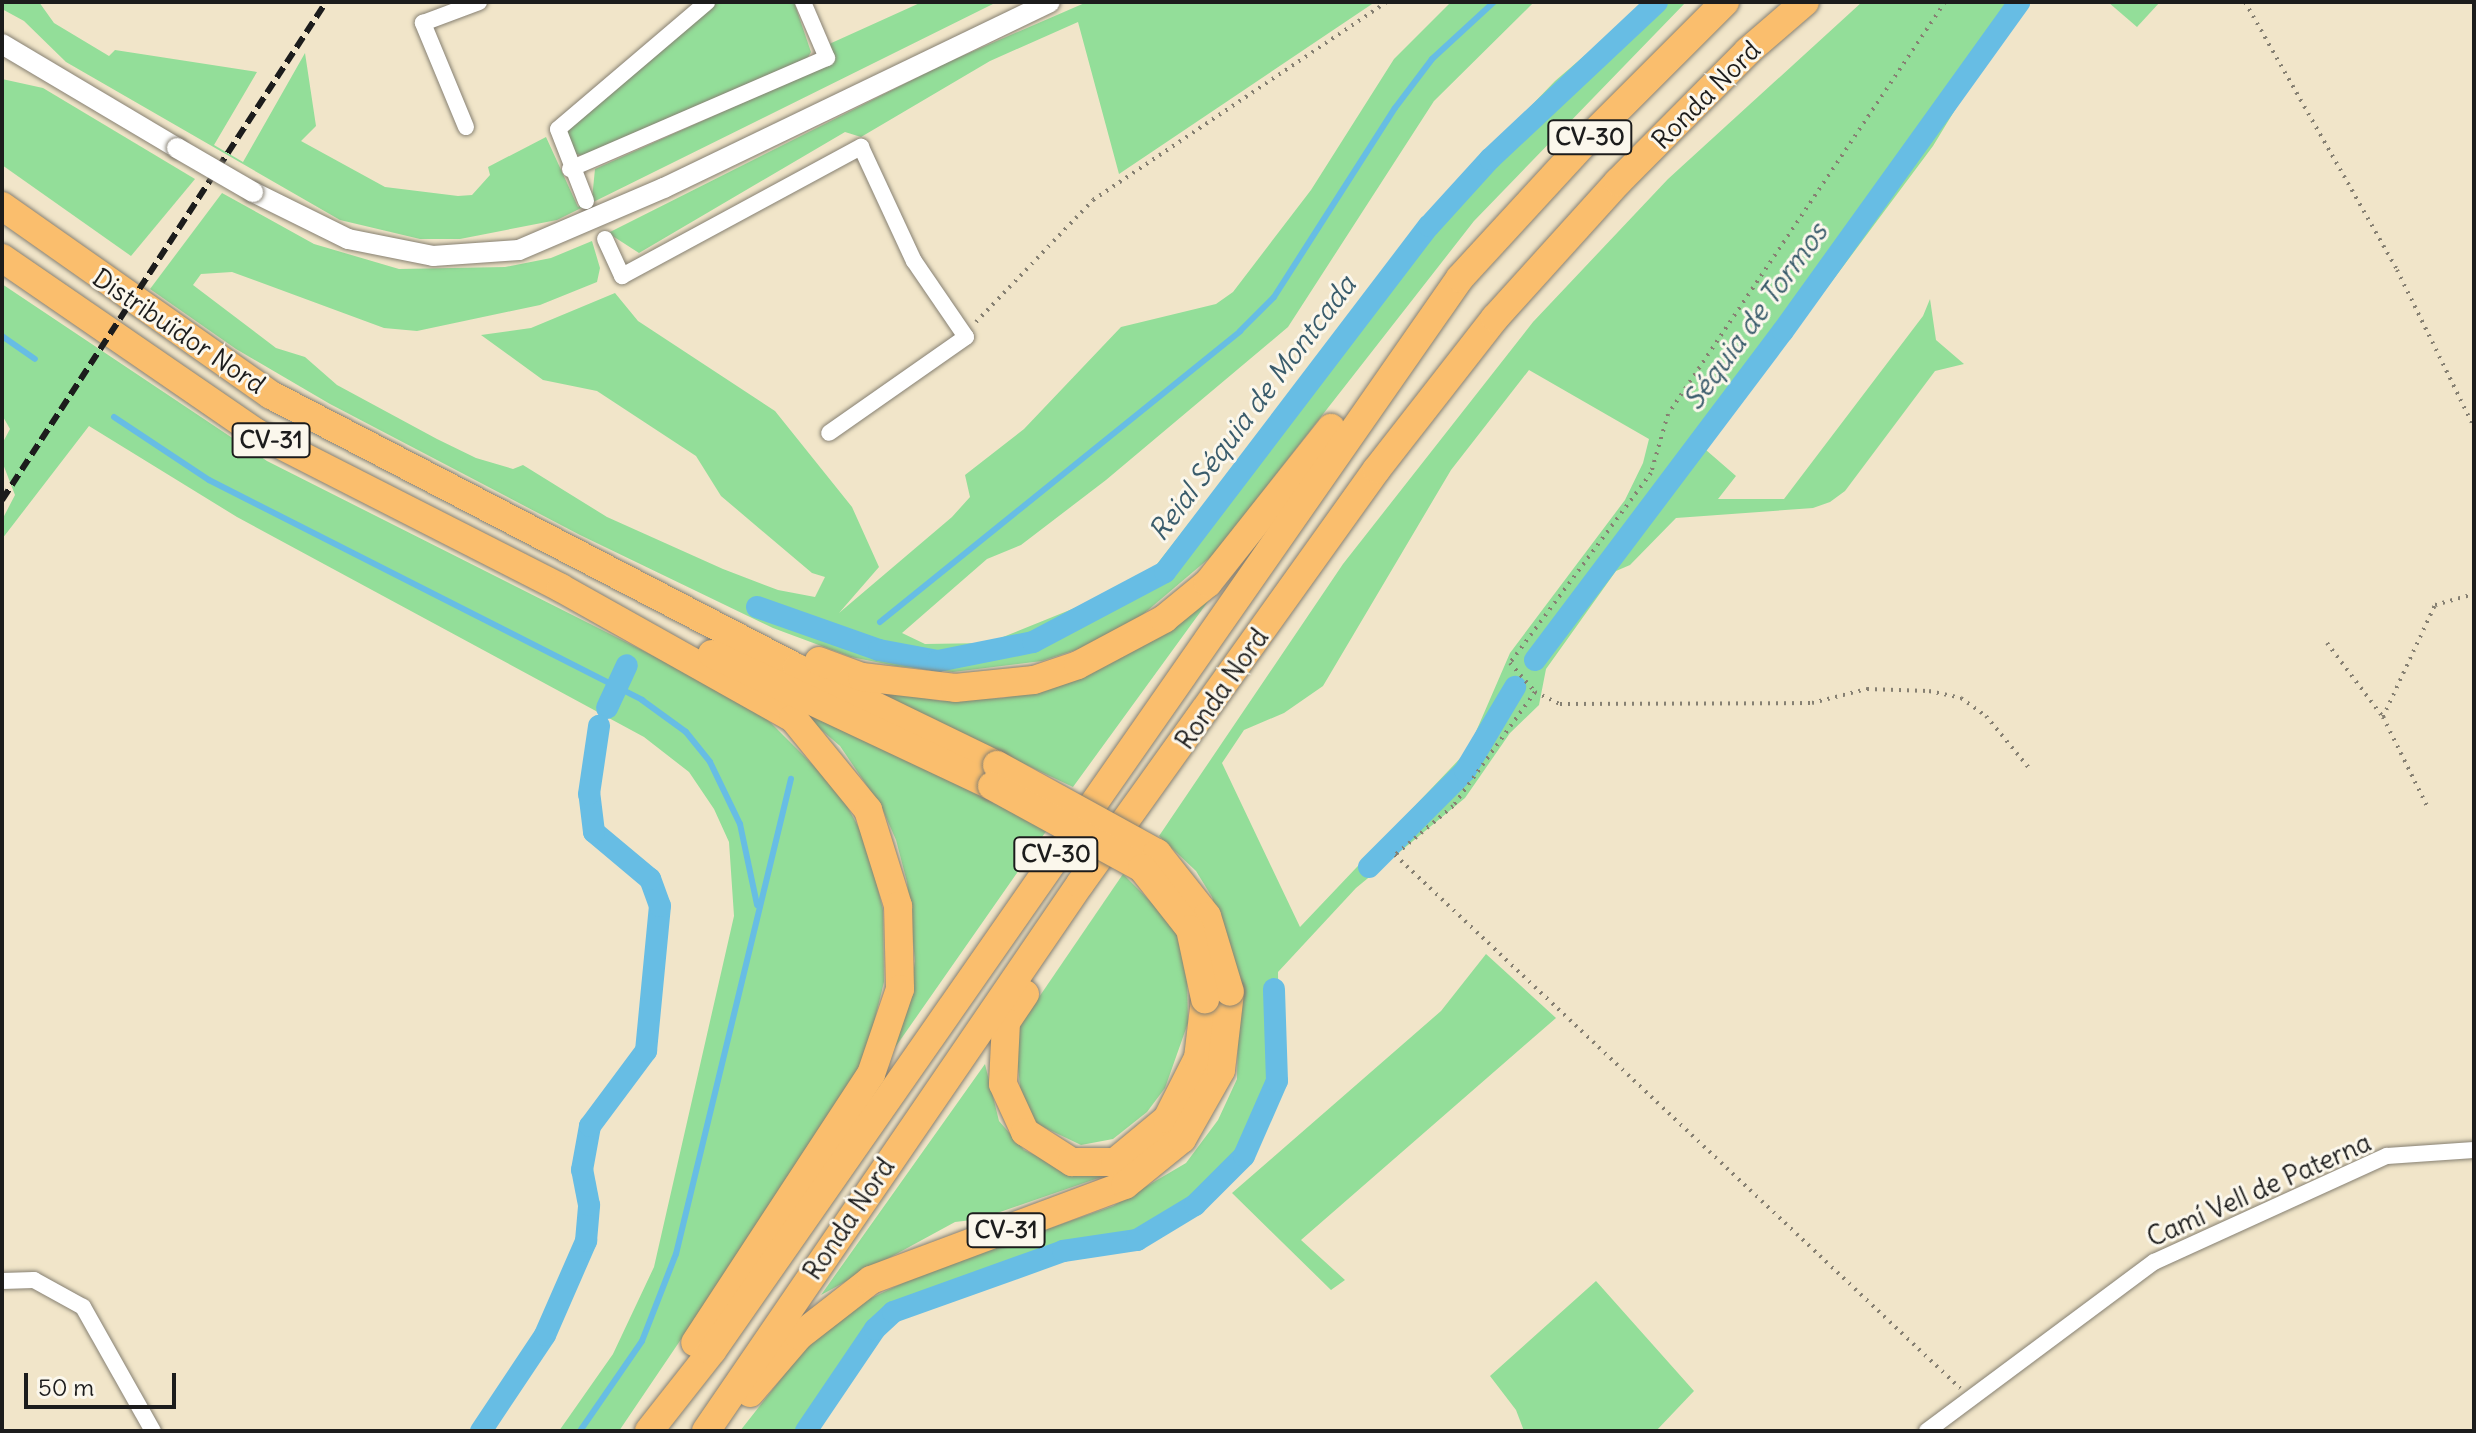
<!DOCTYPE html>
<meta charset="utf-8">
<style>
body{margin:0}
#map{position:relative;width:2476px;height:1433px;overflow:hidden;background:#f1e5c9;font-family:Delius,sans-serif}
div>[style]{position:absolute}
.green>*{inset:0;background:#93de99}
.stream>*{height:6px;margin:-3px;padding:0 3px;transform-origin:3px;border-radius:3px;background:#67bde4}
.canal>*{height:22px;margin:-11px;padding:0 11px;transform-origin:11px;border-radius:11px;background:#67bde4}
.path>*{height:4px;margin-top:-2px;transform-origin:0;background:repeating-linear-gradient(90deg,#868072 0 2px,transparent 0 8px)}
.roads{filter:drop-shadow(0 0 2px #868072) drop-shadow(0 0 2px #868072)}
.minor>*{height:16px;margin:-8px;padding:0 8px;transform-origin:8px;border-radius:8px;background:#fff}
.tertiary>*{height:20px;margin:-10px;padding:0 10px;transform-origin:10px;border-radius:10px;background:#fff}
.trunk>*{height:28px;margin:-14px;padding:0 14px;transform-origin:14px;border-radius:14px;background:#fabe6d}
.rail>*{height:6px;margin-top:-3px;transform-origin:0;background:repeating-linear-gradient(90deg,#1c1c1c 0 12px,transparent 0 18px)}
.bridges{filter:drop-shadow(0 0 2px #868072) drop-shadow(0 0 2px #868072)}
.tertiary-bridge>*{height:20px;margin:-10px;padding:0 10px;transform-origin:10px;border-radius:10px;background:#fff}
.trunk-bridge>*{height:28px;margin:-14px;padding:0 14px;transform-origin:14px;border-radius:14px;background:#fabe6d}
span{translate:-50% -50%;white-space:nowrap;text-align:center;line-height:1.15;-webkit-text-stroke:6px #fbf7ec;paint-order:stroke}
.shield-label span{padding:2px 6px;background:#fbf7ec;border:2px solid;border-radius:6px;-webkit-text-stroke-width:0}
.shield-label{font-size:24px;color:#1c1c1c;font-weight:700}
.street-label{font-size:26px;color:#1c1c1c}
.water-label{font-size:28px;color:#3a5c6c;font-style:italic}
.frame{position:absolute;inset:0;border:4px solid #1c1c1c;pointer-events:none}
.scale{position:absolute;left:24px;top:1373px;width:152px;height:36px;box-sizing:border-box;border:4px solid #1c1c1c;border-top:0;padding-left:10px;font-size:24px;line-height:28px;white-space:nowrap;color:#1c1c1c;-webkit-text-stroke:6px #fbf7ec;paint-order:stroke}
</style>
<div id="map">
<div class="green">
<i style="clip-path:polygon(2px 2px,39px 2px,54px 23px,109px 56px,115px 50px,257px 72px,214px 145px,243px 162px,305px 53px,316px 126px,301px 141px,385px 187px,458px 196px,472px 195px,490px 175px,488px 167px,546px 137px,578px 207px,592px 199px,595px 169px,776px 88px,827px 45px,922px 2px,997px 2px,557px 220px,460px 239px,420px 239px,340px 220px,66px 62px,24px 21px,2px 9px)"></i>
<i style="clip-path:polygon(715px 2px,794px 2px,811px 52px,807px 59px,585px 156px,576px 154px,566px 131px,647px 55px)"></i>
<i style="clip-path:polygon(1087px 2px,1375px 2px,1119px 174px,1078px 22px,990px 61px,861px 137px,845px 132px,639px 253px,608px 233px,946px 63px)"></i>
<i style="clip-path:polygon(1451px 2px,1534px 2px,1434px 101px,1288px 327px,1106px 480px,1021px 545px,987px 559px,902px 633px,925px 644px,988px 643px,1097px 599px,1154px 568px,1451px 189px,1555px 81px,1647px 2px,1686px 2px,1474px 221px,1213px 555px,1134px 622px,1091px 645px,1042px 661px,953px 672px,896px 666px,851px 657px,773px 628px,580px 535px,330px 404px,236px 349px,150px 289px,222px 193px,314px 244px,399px 269px,505px 267px,551px 258px,592px 241px,600px 268px,597px 282px,540px 305px,417px 331px,384px 328px,232px 272px,201px 274px,193px 285px,276px 348px,305px 357px,337px 385px,437px 439px,476px 458px,513px 469px,523px 465px,607px 517px,723px 569px,778px 590px,815px 597px,825px 577px,812px 573px,721px 496px,696px 456px,597px 391px,543px 380px,481px 335px,531px 328px,615px 293px,638px 321px,775px 411px,852px 507px,879px 567px,839px 613px,952px 517px,970px 497px,965px 475px,1024px 429px,1121px 327px,1216px 304px,1233px 292px,1311px 190px,1394px 59px)"></i>
<i style="clip-path:polygon(evenodd,1862px 2px,2029px 2px,2000px 36px,1933px 146px,1706px 450px,1736px 476px,1718px 499px,1784px 499px,1923px 316px,1930px 299px,1936px 340px,1964px 364px,1935px 371px,1845px 491px,1830px 502px,1813px 508px,1676px 518px,1630px 565px,1616px 571px,1546px 669px,1539px 705px,1510px 733px,1465px 798px,1356px 888px,1278px 972px,1279px 1081px,1246px 1157px,1171px 1229px,1138px 1247px,1085px 1254px,896px 1318px,885px 1327px,812px 1431px,740px 1431px,810px 1342px,869px 1299px,930px 1270px,1113px 1206px,1186px 1163px,1218px 1120px,1237px 1079px,1239px 989px,1212px 897px,1196px 871px,1159px 836px,1343px 564px,1533px 322px,1668px 179px,1862px 2px,1529px 370px,1649px 439px,1643px 463px,1625px 500px,1510px 653px,1468px 750px,1300px 927px,1222px 763px,1244px 730px,1284px 713px,1323px 686px,1451px 470px,1529px 370px)"></i>
<i style="clip-path:polygon(2108px 2px,2160px 2px,2137px 27px)"></i>
<i style="clip-path:polygon(2px 79px,43px 88px,195px 179px,131px 256px,2px 165px)"></i>
<i style="clip-path:polygon(2px 284px,267px 461px,719px 689px,767px 719px,839px 791px,867px 843px,883px 910px,884px 982px,868px 1047px,849px 1091px,619px 1431px,559px 1431px,613px 1354px,654px 1267px,734px 916px,729px 842px,714px 809px,689px 772px,644px 737px,237px 517px,89px 426px,2px 539px,2px 520px,15px 495px,3px 464px,2px 444px,10px 429px,2px 415px)"></i>
<i style="clip-path:polygon(1228px 574px,1073px 787px,859px 686px,941px 701px,1003px 698px,1054px 687px,1154px 640px)"></i>
<i style="clip-path:polygon(781px 695px,1047px 830px,894px 1049px,908px 1008px,915px 961px,907px 882px,896px 840px,882px 808px,840px 746px)"></i>
<i style="clip-path:polygon(1123px 874px,1174px 925px,1187px 971px,1188px 1023px,1165px 1088px,1147px 1112px,1113px 1139px,1081px 1145px,1035px 1123px,1021px 1096px,1016px 1047px,1020px 1025px)"></i>
<i style="clip-path:polygon(1486px 954px,1556px 1018px,1301px 1240px,1345px 1280px,1331px 1290px,1232px 1193px,1441px 1011px)"></i>
<i style="clip-path:polygon(985px 1064px,999px 1121px,1024px 1150px,1070px 1171px,1110px 1174px,980px 1219px,955px 1222px,821px 1295px)"></i>
<i style="clip-path:polygon(1596px 1281px,1694px 1391px,1656px 1431px,1524px 1431px,1516px 1410px,1490px 1376px)"></i>
</div>
<div class="stream">
<i style="left:2px;top:336px;width:40px;rotate:34.9deg"></i>
<i style="left:114px;top:417px;width:114px;rotate:33.6deg"></i>
<i style="left:209px;top:480px;width:486px;rotate:26.9deg"></i>
<i style="left:642px;top:700px;width:54px;rotate:36deg"></i>
<i style="left:686px;top:732px;width:38px;rotate:51deg"></i>
<i style="left:710px;top:762px;width:69px;rotate:64.2deg"></i>
<i style="left:740px;top:824px;width:83px;rotate:78.1deg"></i>
<i style="left:880px;top:622px;width:463px;rotate:-38.9deg"></i>
<i style="left:1240px;top:331px;width:48px;rotate:-45deg"></i>
<i style="left:1274px;top:297px;width:224px;rotate:-57.4deg"></i>
<i style="left:1395px;top:108px;width:61px;rotate:-52.9deg"></i>
<i style="left:1432px;top:59px;width:84px;rotate:-42.6deg"></i>
<i style="left:580px;top:1431px;width:109px;rotate:-55.4deg"></i>
<i style="left:642px;top:1341px;width:93px;rotate:-68.7deg"></i>
<i style="left:676px;top:1254px;width:489px;rotate:-76.4deg"></i>
</div>
<div class="canal">
<i style="left:757px;top:607px;width:129px;rotate:19.4deg"></i>
<i style="left:879px;top:650px;width:60px;rotate:10.6deg"></i>
<i style="left:938px;top:661px;width:97px;rotate:-11.3deg"></i>
<i style="left:1033px;top:642px;width:149px;rotate:-27.9deg"></i>
<i style="left:1165px;top:572px;width:435px;rotate:-52.7deg"></i>
<i style="left:1429px;top:226px;width:91px;rotate:-47.7deg"></i>
<i style="left:1490px;top:159px;width:229px;rotate:-43.2deg"></i>
<i style="left:1535px;top:660px;width:412px;rotate:-53deg"></i>
<i style="left:1783px;top:331px;width:405px;rotate:-54.3deg"></i>
<i style="left:607px;top:708px;width:47px;rotate:-65.1deg"></i>
<i style="left:1369px;top:867px;width:136px;rotate:-45deg"></i>
<i style="left:1465px;top:771px;width:98px;rotate:-59.2deg"></i>
<i style="left:481px;top:1431px;width:115px;rotate:-56.3deg"></i>
<i style="left:545px;top:1335px;width:103px;rotate:-66.4deg"></i>
<i style="left:586px;top:1241px;width:36px;rotate:-85deg"></i>
<i style="left:589px;top:1205px;width:36px;rotate:-101deg"></i>
<i style="left:582px;top:1170px;width:45px;rotate:-79.7deg"></i>
<i style="left:590px;top:1126px;width:94px;rotate:-53.3deg"></i>
<i style="left:646px;top:1051px;width:146px;rotate:-84.5deg"></i>
<i style="left:660px;top:906px;width:29px;rotate:-110deg"></i>
<i style="left:650px;top:879px;width:73px;rotate:-140deg"></i>
<i style="left:594px;top:832px;width:38px;rotate:-97deg"></i>
<i style="left:589px;top:794px;width:69px;rotate:-81.6deg"></i>
<i style="left:806px;top:1431px;width:123px;rotate:-55.9deg"></i>
<i style="left:875px;top:1329px;width:25px;rotate:-43deg"></i>
<i style="left:893px;top:1312px;width:181px;rotate:-19.7deg"></i>
<i style="left:1063px;top:1251px;width:75px;rotate:-8.5deg"></i>
<i style="left:1137px;top:1240px;width:68px;rotate:-31.1deg"></i>
<i style="left:1195px;top:1205px;width:69px;rotate:-45deg"></i>
<i style="left:1244px;top:1156px;width:82px;rotate:-66.3deg"></i>
<i style="left:1277px;top:1081px;width:92px;rotate:-91.9deg"></i>
</div>
<div class="path">
<i style="left:1945px;top:2px;width:496px;rotate:123.9deg"></i>
<i style="left:1668px;top:414px;width:61px;rotate:106.1deg"></i>
<i style="left:1651px;top:473px;width:237px;rotate:126.6deg"></i>
<i style="left:1510px;top:663px;width:38px;rotate:49deg"></i>
<i style="left:1535px;top:692px;width:28px;rotate:26deg"></i>
<i style="left:1560px;top:704px;width:252px;rotate:-0.2deg"></i>
<i style="left:1812px;top:703px;width:57px;rotate:-14.3deg"></i>
<i style="left:1867px;top:689px;width:62px;rotate:1.8deg"></i>
<i style="left:1929px;top:691px;width:33px;rotate:12deg"></i>
<i style="left:1961px;top:698px;width:31px;rotate:36deg"></i>
<i style="left:1986px;top:716px;width:67px;rotate:50.4deg"></i>
<i style="left:2245px;top:2px;width:308px;rotate:60.4deg"></i>
<i style="left:2397px;top:270px;width:175px;rotate:63.9deg"></i>
<i style="left:976px;top:322px;width:169px;rotate:-46.2deg"></i>
<i style="left:1093px;top:200px;width:354px;rotate:-34deg"></i>
<i style="left:2327px;top:643px;width:93px;rotate:52.9deg"></i>
<i style="left:2383px;top:717px;width:99px;rotate:63.7deg"></i>
<i style="left:1535px;top:692px;width:140px;rotate:125.7deg"></i>
<i style="left:1453px;top:806px;width:76px;rotate:139.8deg"></i>
<i style="left:1395px;top:855px;width:777px;rotate:43.33deg"></i>
<i style="left:2383px;top:717px;width:123px;rotate:-65.1deg"></i>
<i style="left:2435px;top:605px;width:41px;rotate:-15.8deg"></i>
</div>
<div class="roads">
<div class="minor">
<i style="left:466px;top:127px;width:113px;rotate:-112.5deg"></i>
<i style="left:423px;top:23px;width:60px;rotate:-20.6deg"></i>
<i style="left:570px;top:169px;width:280px;rotate:-23.4deg"></i>
<i style="left:827px;top:58px;width:61px;rotate:-113.2deg"></i>
<i style="left:586px;top:201px;width:77px;rotate:-111.3deg"></i>
<i style="left:558px;top:129px;width:196px;rotate:-40.4deg"></i>
<i style="left:605px;top:239px;width:41px;rotate:65.3deg"></i>
<i style="left:622px;top:276px;width:272px;rotate:-28.4deg"></i>
<i style="left:861px;top:147px;width:126px;rotate:65.1deg"></i>
<i style="left:914px;top:261px;width:92px;rotate:55.6deg"></i>
<i style="left:966px;top:337px;width:167px;rotate:145deg"></i>
<i style="left:2px;top:1281px;width:32px;rotate:-2deg"></i>
<i style="left:34px;top:1280px;width:56px;rotate:28.9deg"></i>
<i style="left:83px;top:1307px;width:142px;rotate:60.6deg"></i>
<i style="left:1927px;top:1431px;width:283px;rotate:-36.7deg"></i>
<i style="left:2154px;top:1262px;width:256px;rotate:-24.5deg"></i>
<i style="left:2387px;top:1156px;width:87px;rotate:-3.9deg"></i>
</div>
<div class="tertiary">
<i style="left:2px;top:44px;width:204px;rotate:30.7deg"></i>
<i style="left:253px;top:192px;width:106px;rotate:26.3deg"></i>
<i style="left:348px;top:239px;width:87px;rotate:11.3deg"></i>
<i style="left:433px;top:256px;width:86px;rotate:-4deg"></i>
<i style="left:519px;top:250px;width:158px;rotate:-23.2deg"></i>
<i style="left:664px;top:188px;width:428px;rotate:-25.7deg"></i>
</div>
<div class="trunk">
<i style="left:2px;top:206px;width:329px;rotate:35.1deg"></i>
<i style="left:271px;top:395px;width:593px;rotate:27.43deg"></i>
<i style="left:797px;top:668px;width:222px;rotate:25.9deg"></i>
<i style="left:2px;top:258px;width:307px;rotate:34.5deg"></i>
<i style="left:255px;top:432px;width:343px;rotate:27deg"></i>
<i style="left:561px;top:588px;width:266px;rotate:29.3deg"></i>
<i style="left:793px;top:718px;width:119px;rotate:50.8deg"></i>
<i style="left:868px;top:810px;width:101px;rotate:72.6deg"></i>
<i style="left:898px;top:906px;width:83px;rotate:88.6deg"></i>
<i style="left:900px;top:989px;width:90px;rotate:108.8deg"></i>
<i style="left:871px;top:1074px;width:321px;rotate:123.2deg"></i>
<i style="left:712px;top:654px;width:310px;rotate:25.2deg"></i>
<i style="left:819px;top:661px;width:46px;rotate:20.4deg"></i>
<i style="left:862px;top:677px;width:94px;rotate:6.7deg"></i>
<i style="left:955px;top:688px;width:79px;rotate:-5.8deg"></i>
<i style="left:1034px;top:680px;width:46px;rotate:-18.8deg"></i>
<i style="left:1078px;top:665px;width:98px;rotate:-28.1deg"></i>
<i style="left:1164px;top:619px;width:57px;rotate:-39.3deg"></i>
<i style="left:1208px;top:583px;width:198px;rotate:-51.6deg"></i>
<i style="left:1025px;top:994px;width:34px;rotate:124deg"></i>
<i style="left:1006px;top:1022px;width:62px;rotate:92.8deg"></i>
<i style="left:1003px;top:1084px;width:53px;rotate:65.4deg"></i>
<i style="left:1025px;top:1132px;width:56px;rotate:32.6deg"></i>
<i style="left:1072px;top:1162px;width:43px"></i>
<i style="left:1115px;top:1162px;width:67px;rotate:-39.6deg"></i>
<i style="left:1167px;top:1119px;width:68px;rotate:-63.1deg"></i>
<i style="left:1198px;top:1058px;width:59px;rotate:-83.2deg"></i>
<i style="left:750px;top:1393px;width:75px;rotate:-49.3deg"></i>
<i style="left:799px;top:1336px;width:91px;rotate:-37.9deg"></i>
<i style="left:871px;top:1280px;width:271px;rotate:-20.5deg"></i>
<i style="left:1125px;top:1185px;width:73px;rotate:-38.9deg"></i>
<i style="left:1182px;top:1139px;width:79px;rotate:-60.5deg"></i>
<i style="left:1221px;top:1070px;width:79px;rotate:-83.4deg"></i>
<i style="left:649px;top:1431px;width:102px;rotate:-51.8deg"></i>
<i style="left:712px;top:1351px;width:1308px;rotate:-55.12deg"></i>
<i style="left:1460px;top:278px;width:185px;rotate:-47.4deg"></i>
<i style="left:1585px;top:142px;width:198px;rotate:-45deg"></i>
<i style="left:706px;top:1431px;width:663px;rotate:-55.64deg"></i>
<i style="left:1080px;top:884px;width:510px;rotate:-54.41deg"></i>
<i style="left:1377px;top:469px;width:192px;rotate:-52deg"></i>
<i style="left:1495px;top:318px;width:183px;rotate:-47.9deg"></i>
<i style="left:1618px;top:182px;width:185px;rotate:-45.2deg"></i>
<i style="left:1748px;top:51px;width:75px;rotate:-40.7deg"></i>
</div>
</div>
<div class="rail">
<i style="left:2px;top:500px;width:594px;rotate:-56.95deg"></i>
</div>
<div class="bridges">
<div class="tertiary-bridge">
<i style="left:177px;top:148px;width:88px;rotate:30.1deg"></i>
</div>
<div class="trunk-bridge">
<i style="left:997px;top:765px;width:183px;rotate:28.8deg"></i>
<i style="left:1157px;top:853px;width:80px;rotate:51.6deg"></i>
<i style="left:1207px;top:916px;width:79px;rotate:73.2deg"></i>
<i style="left:992px;top:786px;width:171px;rotate:28.7deg"></i>
<i style="left:1142px;top:868px;width:78px;rotate:51.8deg"></i>
<i style="left:1190px;top:929px;width:72px;rotate:77.9deg"></i>
</div>
</div>
<div class="shield-label">
<span style="left:1590px;top:137px">CV-30</span>
<span style="left:271px;top:440px">CV-31</span>
<span style="left:1056px;top:854px">CV-30</span>
<span style="left:1006px;top:1230px">CV-31</span>
</div>
<div class="street-label">
<span style="left:1706px;top:95px;rotate:-45deg">Ronda Nord</span>
<span style="left:179px;top:331px;rotate:34deg">Distribuïdor Nord</span>
<span style="left:1222px;top:689px;rotate:-55deg">Ronda Nord</span>
<span style="left:2259px;top:1190px;rotate:-24deg">Camí Vell de Paterna</span>
<span style="left:849px;top:1219px;rotate:-56deg">Ronda Nord</span>
</div>
<div class="water-label">
<span style="left:1755px;top:316px;rotate:-54deg">Séquia de Tormos</span>
<span style="left:1252px;top:408px;rotate:-53deg">Reial Séquia de Montcada</span>
</div>
<div class="frame"></div>
<div class="scale">50 m</div>
</div>
